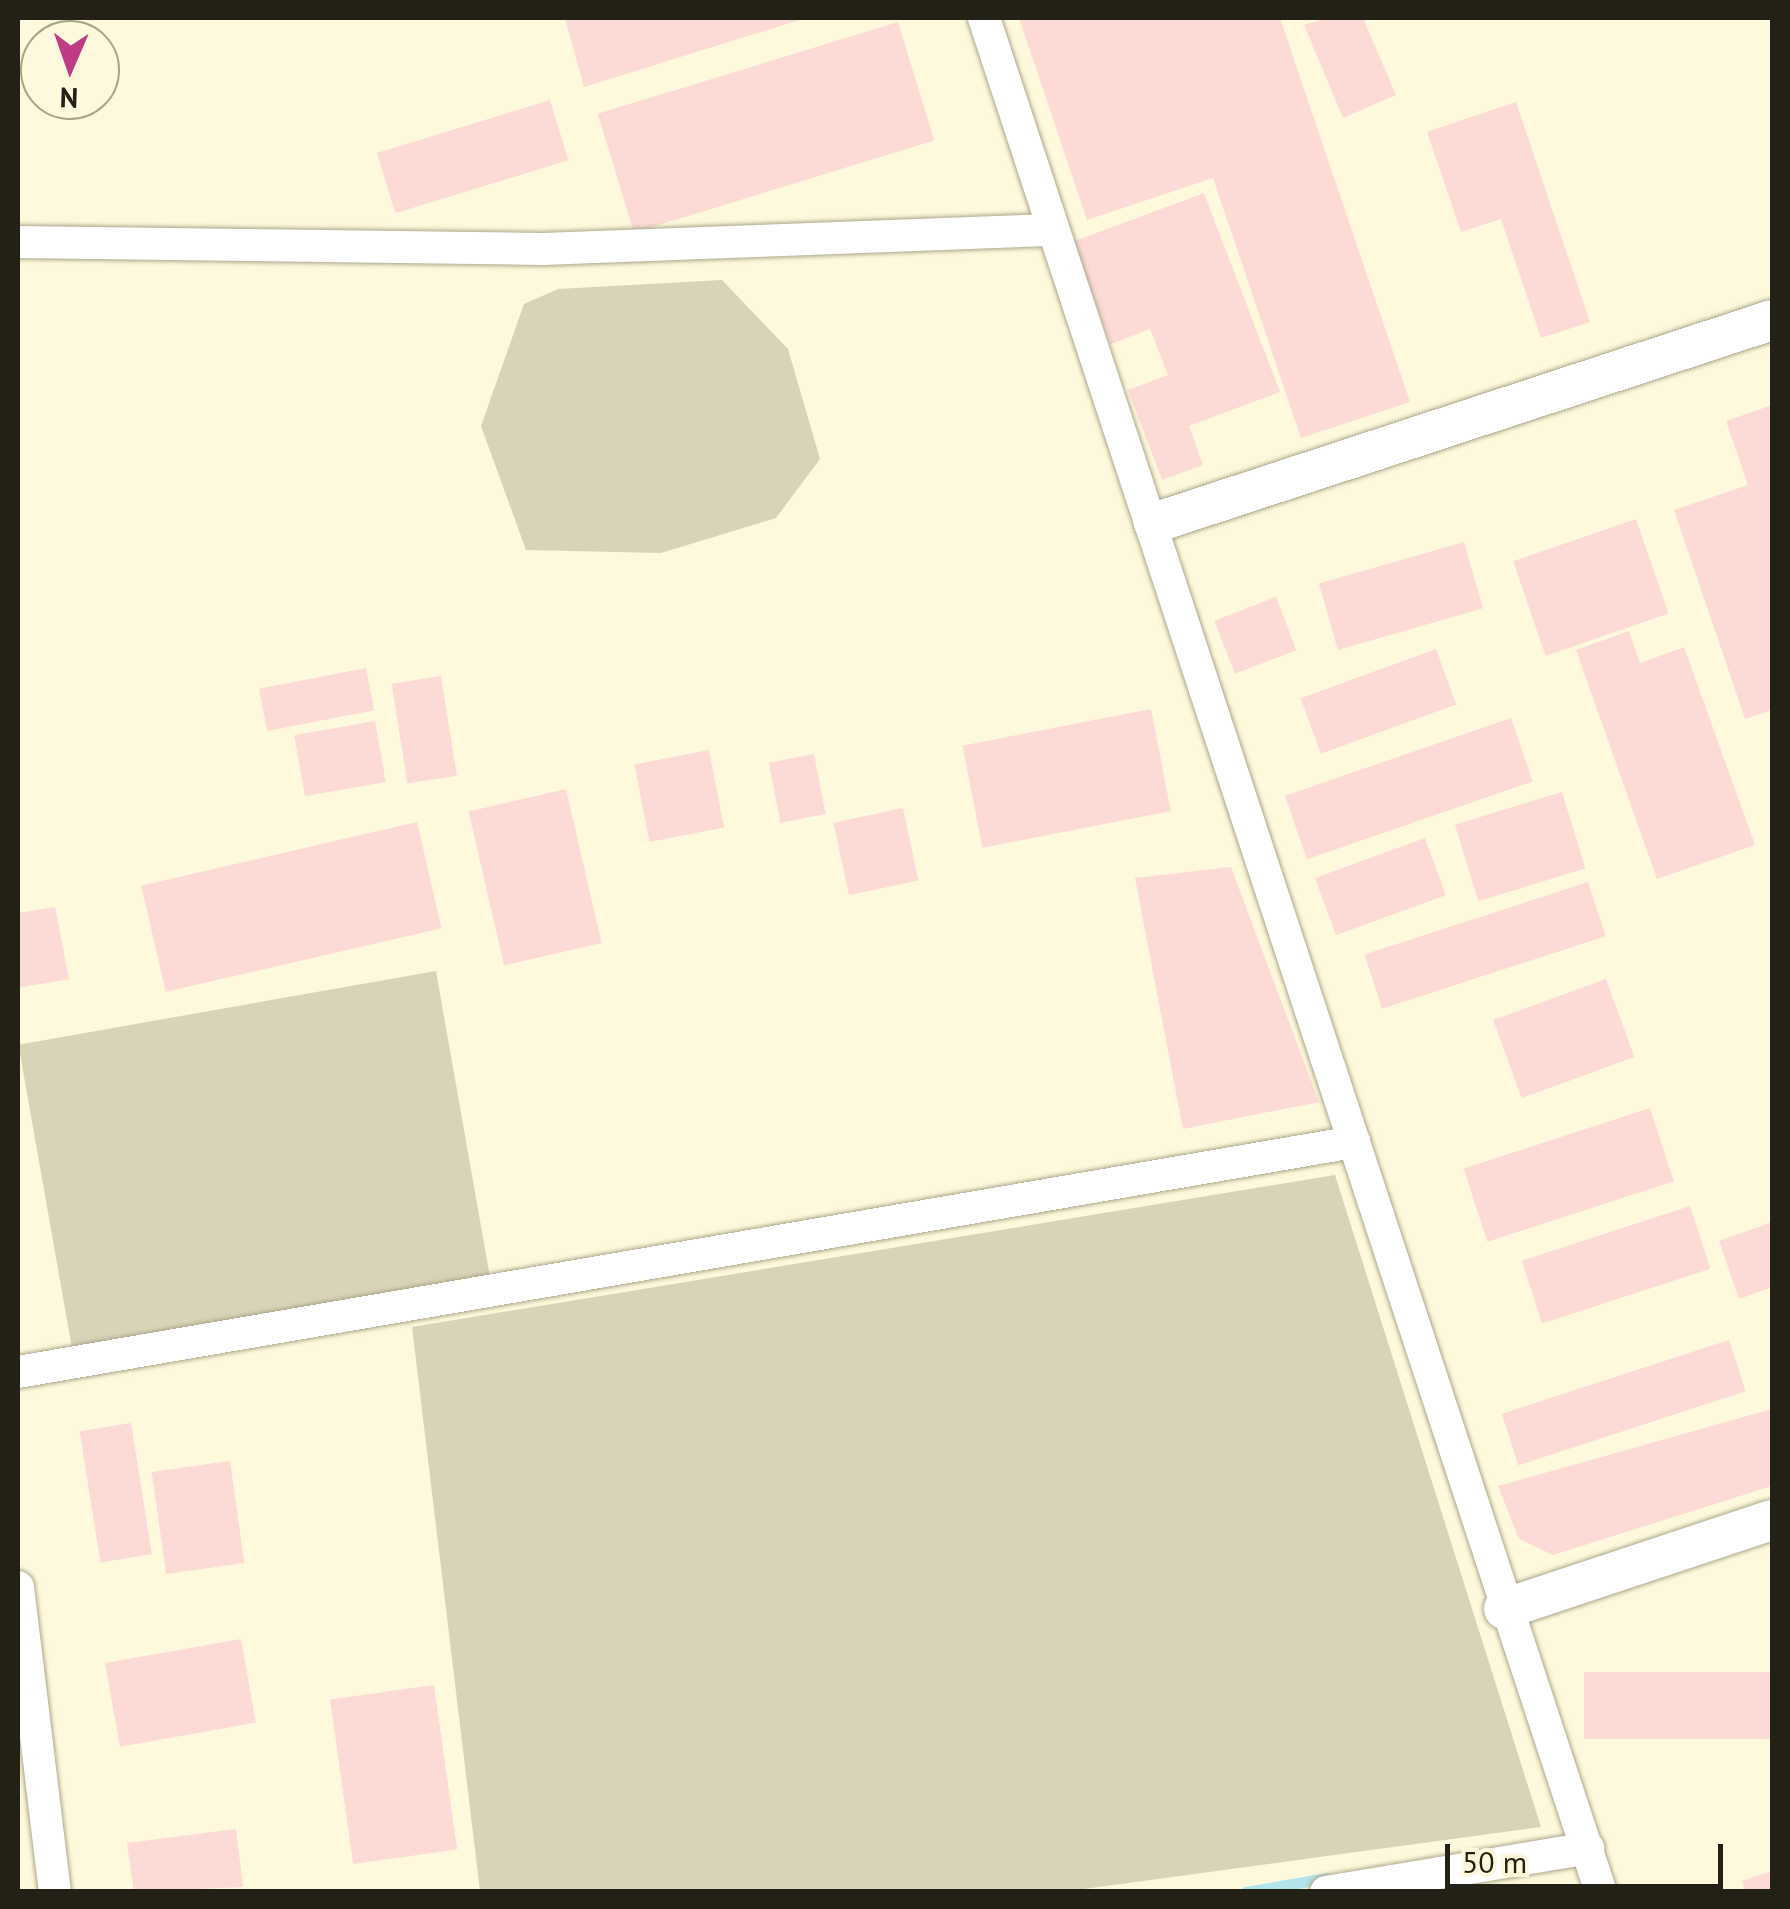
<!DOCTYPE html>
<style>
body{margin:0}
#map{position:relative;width:1790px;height:1909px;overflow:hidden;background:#fef9dc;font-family:"PT Sans",sans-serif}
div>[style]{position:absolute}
.green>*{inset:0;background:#d9d4b9;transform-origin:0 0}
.stream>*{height:11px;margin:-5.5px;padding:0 5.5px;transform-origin:5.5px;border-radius:5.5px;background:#b1e4eb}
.building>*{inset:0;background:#fcdad6;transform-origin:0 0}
.roads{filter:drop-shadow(0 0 2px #aba78c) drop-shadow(0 0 2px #aba78c)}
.minor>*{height:32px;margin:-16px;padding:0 16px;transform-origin:16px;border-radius:16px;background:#fff}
.tertiary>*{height:40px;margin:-20px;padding:0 20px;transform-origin:20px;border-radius:20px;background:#fff}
span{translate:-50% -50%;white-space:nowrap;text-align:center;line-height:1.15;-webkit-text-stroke:8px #fef9dc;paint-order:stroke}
.frame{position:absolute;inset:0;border:20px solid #232116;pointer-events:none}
.north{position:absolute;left:20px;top:20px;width:100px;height:100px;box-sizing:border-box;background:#fef9dc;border:2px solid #a6a38d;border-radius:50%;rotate:182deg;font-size:28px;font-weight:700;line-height:40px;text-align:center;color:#232116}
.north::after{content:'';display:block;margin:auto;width:35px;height:45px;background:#be3c84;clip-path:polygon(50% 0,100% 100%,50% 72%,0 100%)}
.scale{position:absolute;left:1445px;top:1844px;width:278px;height:45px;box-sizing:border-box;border:5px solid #232116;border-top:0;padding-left:12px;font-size:30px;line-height:35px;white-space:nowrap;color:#232116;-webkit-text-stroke:8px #fef9dc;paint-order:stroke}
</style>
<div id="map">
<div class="green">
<i style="clip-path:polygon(722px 280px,788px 349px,820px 459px,776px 518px,661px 553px,526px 550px,481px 426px,524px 304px,558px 289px)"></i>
<i style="left:436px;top:971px;width:324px;height:424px;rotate:80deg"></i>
<i style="clip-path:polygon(1335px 1175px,1541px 1827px,1062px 1892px,480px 1891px,412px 1327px)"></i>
</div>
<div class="stream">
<i style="left:1246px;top:1892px;width:81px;rotate:-9.9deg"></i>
</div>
<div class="building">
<i style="clip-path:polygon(565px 18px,806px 18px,584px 87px)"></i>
<i style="clip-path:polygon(1019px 18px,1280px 18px,1410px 402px,1301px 438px,1213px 178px,1087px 220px)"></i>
<i style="clip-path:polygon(1327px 18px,1363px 18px,1396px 95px,1343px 118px,1304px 25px)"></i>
<i style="left:898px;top:22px;width:124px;height:314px;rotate:73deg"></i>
<i style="left:550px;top:100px;width:63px;height:181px;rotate:73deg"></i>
<i style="clip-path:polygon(1516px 102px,1590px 322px,1541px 338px,1501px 219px,1461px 232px,1427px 132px)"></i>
<i style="clip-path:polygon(1204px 193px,1280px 392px,1189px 426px,1203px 465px,1162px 480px,1128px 390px,1168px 375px,1150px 329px,1111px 344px,1072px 242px)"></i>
<i style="clip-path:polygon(1772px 405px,1772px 710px,1745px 719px,1674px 510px,1748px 485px,1726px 421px)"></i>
<i style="left:1636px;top:519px;width:100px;height:130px;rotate:71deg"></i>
<i style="left:1464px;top:542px;width:69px;height:151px;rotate:74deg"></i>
<i style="left:1276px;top:597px;width:57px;height:66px;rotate:69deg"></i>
<i style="clip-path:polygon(1629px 631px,1640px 663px,1684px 647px,1755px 845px,1657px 879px,1576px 650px)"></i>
<i style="left:1436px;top:649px;width:59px;height:144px;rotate:70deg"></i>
<i style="left:366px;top:668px;width:43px;height:109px;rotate:79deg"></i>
<i style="left:441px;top:676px;width:101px;height:50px;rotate:81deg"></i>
<i style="left:1151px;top:709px;width:104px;height:192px;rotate:79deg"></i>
<i style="left:1511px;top:718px;width:67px;height:239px;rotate:71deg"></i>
<i style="left:375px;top:721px;width:62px;height:82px;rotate:80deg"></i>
<i style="left:709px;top:750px;width:79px;height:76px;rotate:79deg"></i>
<i style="left:814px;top:754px;width:61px;height:46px;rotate:79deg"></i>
<i style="left:566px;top:789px;width:158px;height:100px;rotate:77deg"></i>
<i style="left:1562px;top:792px;width:80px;height:112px;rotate:73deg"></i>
<i style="left:903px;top:808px;width:74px;height:71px;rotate:78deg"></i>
<i style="left:417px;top:822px;width:109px;height:283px;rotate:77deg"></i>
<i style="left:1425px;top:838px;width:61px;height:117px;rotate:70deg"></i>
<i style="clip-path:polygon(1231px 867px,1319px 1102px,1183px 1129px,1135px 878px)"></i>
<i style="left:1588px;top:882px;width:57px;height:235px;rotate:72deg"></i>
<i style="clip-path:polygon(55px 907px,69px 979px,18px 988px,18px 913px)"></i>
<i style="left:1606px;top:979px;width:83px;height:120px;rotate:70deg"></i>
<i style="left:1650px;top:1108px;width:77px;height:196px;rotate:72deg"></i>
<i style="left:1690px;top:1206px;width:66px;height:177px;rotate:72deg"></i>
<i style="clip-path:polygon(1772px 1222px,1772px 1287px,1739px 1299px,1719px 1241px)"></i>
<i style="left:1729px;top:1340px;width:54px;height:239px;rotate:72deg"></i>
<i style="clip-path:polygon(1772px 1409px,1772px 1486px,1553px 1555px,1519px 1539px,1498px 1486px)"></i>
<i style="left:131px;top:1423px;width:133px;height:52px;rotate:81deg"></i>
<i style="left:230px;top:1461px;width:103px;height:79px;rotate:82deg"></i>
<i style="left:241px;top:1639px;width:85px;height:138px;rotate:80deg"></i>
<i style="left:1772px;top:1672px;width:67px;height:188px;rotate:90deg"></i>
<i style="left:434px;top:1685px;width:166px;height:105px;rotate:82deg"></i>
<i style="clip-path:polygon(236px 1829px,243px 1887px,134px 1892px,127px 1843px)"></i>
<i style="clip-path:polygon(1772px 1871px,1772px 1892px,1745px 1892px,1742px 1881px)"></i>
</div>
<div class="roads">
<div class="minor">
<i style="left:984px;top:18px;width:1973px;rotate:71.78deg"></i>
<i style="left:18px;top:242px;width:525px;rotate:0.76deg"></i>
<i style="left:543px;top:249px;width:507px;rotate:-2.15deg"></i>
<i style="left:18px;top:1372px;width:1356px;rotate:-9.77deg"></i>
<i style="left:18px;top:1587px;width:307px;rotate:83.1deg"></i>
<i style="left:1326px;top:1892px;width:266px;rotate:-9.5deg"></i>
</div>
<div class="tertiary">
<i style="left:1154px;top:523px;width:650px;rotate:-18.18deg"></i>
<i style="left:1504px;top:1609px;width:282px;rotate:-18.4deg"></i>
</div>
</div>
<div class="frame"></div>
<div class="north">N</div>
<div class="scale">50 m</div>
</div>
